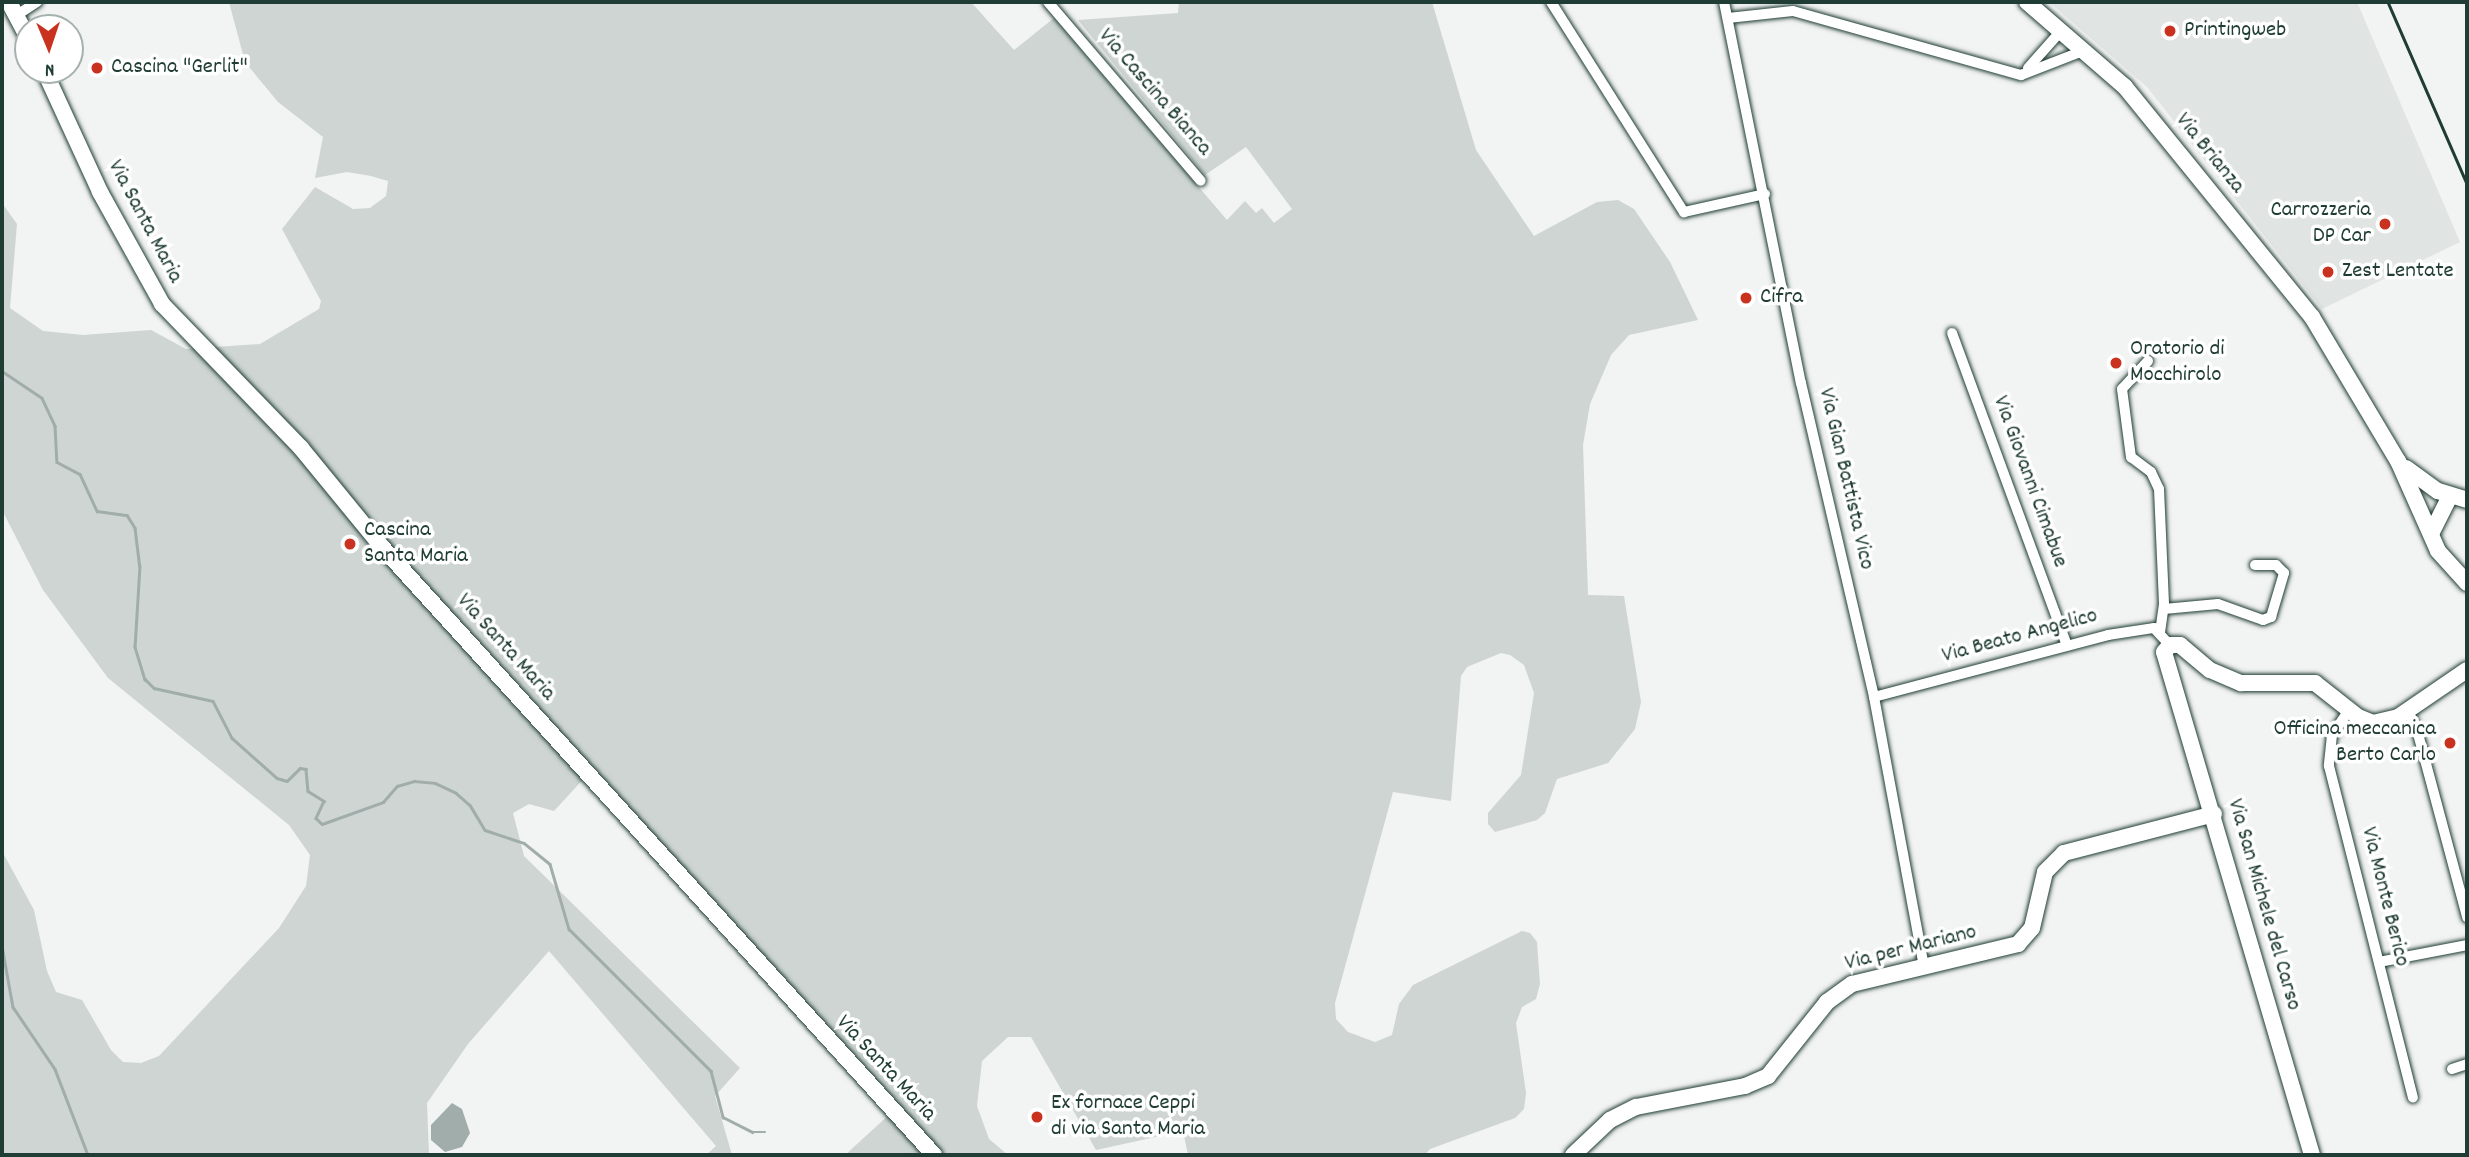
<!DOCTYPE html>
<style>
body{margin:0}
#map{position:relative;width:2469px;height:1157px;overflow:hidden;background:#f2f3f3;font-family:Dekko,sans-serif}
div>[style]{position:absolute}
.built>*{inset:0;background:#e0e4e3}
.green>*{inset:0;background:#ced5d3}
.water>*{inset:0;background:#a1adaa}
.stream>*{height:2.5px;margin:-1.25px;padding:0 1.25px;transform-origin:1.25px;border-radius:1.25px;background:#a1adaa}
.roads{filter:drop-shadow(0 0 2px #1f3d34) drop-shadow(0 0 2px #1f3d34)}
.street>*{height:10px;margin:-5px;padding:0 5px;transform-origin:5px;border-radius:5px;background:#fff}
.secondary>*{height:16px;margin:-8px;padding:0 8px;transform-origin:8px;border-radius:8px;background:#fff}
.rail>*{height:2.5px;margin:-1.25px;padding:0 1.25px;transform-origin:1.25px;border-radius:1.25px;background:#1f3d34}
.dots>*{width:19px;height:19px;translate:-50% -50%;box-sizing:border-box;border:4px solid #fff;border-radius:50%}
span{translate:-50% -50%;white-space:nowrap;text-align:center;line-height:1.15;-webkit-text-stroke:7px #fff;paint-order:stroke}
.poi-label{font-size:23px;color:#1f3d34}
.left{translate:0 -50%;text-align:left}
.right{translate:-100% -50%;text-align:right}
.street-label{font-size:23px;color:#1f3d34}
.frame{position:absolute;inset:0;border:4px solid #1f3d34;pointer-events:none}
.north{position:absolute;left:14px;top:14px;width:70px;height:70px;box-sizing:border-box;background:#fff;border:2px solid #a5b1ae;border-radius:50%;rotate:178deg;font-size:19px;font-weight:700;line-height:28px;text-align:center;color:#1f3d34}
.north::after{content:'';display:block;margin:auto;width:24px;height:32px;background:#c8321e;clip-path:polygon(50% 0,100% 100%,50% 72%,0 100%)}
</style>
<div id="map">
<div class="built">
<i style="clip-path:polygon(2049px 2px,2357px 2px,2460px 242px,2322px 309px,2147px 87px)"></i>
</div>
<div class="green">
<i style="clip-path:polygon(229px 2px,971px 2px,1014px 50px,1054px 18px,1227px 220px,1245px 201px,1256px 213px,1262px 208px,1274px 223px,1292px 209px,1246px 147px,1205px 175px,1078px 20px,1178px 13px,1179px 2px,1432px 2px,1476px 150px,1534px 236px,1597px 202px,1618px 200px,1634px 209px,1670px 262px,1698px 320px,1629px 335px,1611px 355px,1590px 404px,1583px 445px,1588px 595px,1624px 596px,1641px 702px,1635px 729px,1608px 763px,1557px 779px,1545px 813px,1537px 820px,1495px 832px,1488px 824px,1488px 813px,1521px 775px,1534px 693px,1524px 665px,1510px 655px,1501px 653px,1467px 667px,1461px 676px,1451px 801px,1393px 792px,1335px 1003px,1336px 1019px,1348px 1032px,1375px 1042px,1392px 1035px,1399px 1004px,1413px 985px,1522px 931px,1530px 933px,1537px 942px,1540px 984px,1536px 999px,1522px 1007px,1516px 1023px,1526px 1093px,1524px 1109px,1515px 1118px,1430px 1149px,1425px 1155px,1188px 1155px,1183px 1131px,1096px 1150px,1031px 1037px,1008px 1037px,982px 1061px,977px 1106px,989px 1139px,1008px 1155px,845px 1155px,891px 1113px,588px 774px,554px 811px,529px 804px,513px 813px,524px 856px,740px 1068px,715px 1096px,732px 1155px,706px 1155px,716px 1146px,549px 951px,468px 1044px,427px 1103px,429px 1155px,2px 1155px,2px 851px,34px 910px,47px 971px,56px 992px,82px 1000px,111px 1050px,123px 1062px,141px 1063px,159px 1056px,279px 928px,306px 886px,310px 855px,289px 825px,108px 678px,43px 590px,2px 510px,2px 203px,17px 224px,10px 308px,43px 331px,83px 335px,151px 330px,186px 349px,260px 344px,319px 309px,321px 301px,282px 229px,315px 187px,353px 209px,370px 208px,386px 196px,388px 181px,371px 176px,347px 172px,315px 178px,323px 137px,278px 102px,245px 62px)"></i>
</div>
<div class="water">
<i style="clip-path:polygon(452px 1103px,462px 1109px,470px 1133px,462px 1147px,445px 1152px,431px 1140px,431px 1125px)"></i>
</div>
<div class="stream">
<i style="left:2px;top:371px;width:48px;rotate:34deg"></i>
<i style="left:42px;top:398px;width:31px;rotate:65deg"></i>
<i style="left:55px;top:426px;width:36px;rotate:87deg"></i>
<i style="left:57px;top:462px;width:26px;rotate:28deg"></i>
<i style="left:80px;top:474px;width:41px;rotate:65.3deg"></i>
<i style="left:97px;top:511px;width:30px;rotate:8deg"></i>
<i style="left:127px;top:515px;width:15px;rotate:58deg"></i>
<i style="left:135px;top:528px;width:38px;rotate:83deg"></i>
<i style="left:140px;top:566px;width:81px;rotate:93.5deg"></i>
<i style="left:135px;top:647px;width:34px;rotate:73deg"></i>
<i style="left:145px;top:679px;width:13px;rotate:45deg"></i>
<i style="left:154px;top:688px;width:60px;rotate:12.4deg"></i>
<i style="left:213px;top:701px;width:42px;rotate:62.8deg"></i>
<i style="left:232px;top:738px;width:60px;rotate:41.6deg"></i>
<i style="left:277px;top:778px;width:10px;rotate:17deg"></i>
<i style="left:287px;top:781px;width:18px;rotate:-45deg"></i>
<i style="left:300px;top:768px;width:6px;rotate:9deg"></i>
<i style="left:306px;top:769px;width:22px;rotate:85deg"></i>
<i style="left:308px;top:791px;width:19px;rotate:32deg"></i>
<i style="left:324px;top:801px;width:19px;rotate:115deg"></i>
<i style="left:316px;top:818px;width:8px;rotate:45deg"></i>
<i style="left:322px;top:824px;width:65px;rotate:-19.8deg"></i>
<i style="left:383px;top:802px;width:21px;rotate:-49deg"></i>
<i style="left:397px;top:786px;width:18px;rotate:-16deg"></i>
<i style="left:414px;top:781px;width:21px;rotate:5deg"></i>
<i style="left:435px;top:783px;width:23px;rotate:25deg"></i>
<i style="left:456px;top:793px;width:18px;rotate:41deg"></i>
<i style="left:470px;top:805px;width:29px;rotate:59deg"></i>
<i style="left:485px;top:830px;width:41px;rotate:18.4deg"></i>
<i style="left:524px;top:843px;width:33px;rotate:39deg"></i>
<i style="left:550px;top:864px;width:68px;rotate:73.7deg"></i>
<i style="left:569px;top:929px;width:201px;rotate:45deg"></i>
<i style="left:711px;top:1071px;width:48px;rotate:75.4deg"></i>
<i style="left:723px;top:1117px;width:33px;rotate:27deg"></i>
<i style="left:752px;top:1132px;width:13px"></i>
<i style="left:2px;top:946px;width:62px;rotate:79.8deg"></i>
<i style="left:13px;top:1007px;width:75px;rotate:55.9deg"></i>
<i style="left:55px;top:1069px;width:92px;rotate:69deg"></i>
</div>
<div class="roads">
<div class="street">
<i style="left:1048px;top:2px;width:235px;rotate:49.5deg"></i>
<i style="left:1551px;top:2px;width:249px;rotate:57.7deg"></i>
<i style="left:1684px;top:212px;width:83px;rotate:-12.5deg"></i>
<i style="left:1724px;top:2px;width:389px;rotate:78.6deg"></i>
<i style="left:1801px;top:383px;width:322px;rotate:76.9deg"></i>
<i style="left:1874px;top:697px;width:274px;rotate:79.5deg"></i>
<i style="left:17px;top:15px;width:24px;rotate:-33deg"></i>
<i style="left:1728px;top:18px;width:65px;rotate:-6.1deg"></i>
<i style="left:1793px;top:11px;width:237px;rotate:15.7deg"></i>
<i style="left:2021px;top:75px;width:66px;rotate:-21.2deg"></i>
<i style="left:2028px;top:68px;width:50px;rotate:-48.3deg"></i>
<i style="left:1952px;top:333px;width:333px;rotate:69.8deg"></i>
<i style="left:2148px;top:361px;width:38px;rotate:133deg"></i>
<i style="left:2122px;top:389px;width:69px;rotate:82.5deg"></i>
<i style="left:2131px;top:457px;width:25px;rotate:37deg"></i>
<i style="left:2151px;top:472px;width:19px;rotate:65deg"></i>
<i style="left:2159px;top:489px;width:115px;rotate:87.5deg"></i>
<i style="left:2164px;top:604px;width:27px;rotate:98deg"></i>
<i style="left:2164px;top:609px;width:54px;rotate:-5.3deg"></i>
<i style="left:2218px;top:604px;width:48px;rotate:19.6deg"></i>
<i style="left:2263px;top:620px;width:9px;rotate:-21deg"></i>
<i style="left:2271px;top:617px;width:46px;rotate:-73.5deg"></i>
<i style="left:2284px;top:573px;width:11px;rotate:-135deg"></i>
<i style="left:2276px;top:565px;width:21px;rotate:180deg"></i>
<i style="left:1874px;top:697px;width:242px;rotate:-14.8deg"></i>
<i style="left:2108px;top:635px;width:47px;rotate:-8.7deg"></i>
<i style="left:2154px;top:628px;width:23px;rotate:47deg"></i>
<i style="left:2349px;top:710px;width:30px;rotate:124deg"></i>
<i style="left:2332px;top:735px;width:31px;rotate:96deg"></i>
<i style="left:2329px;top:766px;width:342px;rotate:75.8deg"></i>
<i style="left:2408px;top:711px;width:21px;rotate:65deg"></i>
<i style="left:2417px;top:730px;width:194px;rotate:75deg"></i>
<i style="left:2379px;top:962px;width:90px;rotate:-10.9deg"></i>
<i style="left:2452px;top:1069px;width:16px;rotate:-18deg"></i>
</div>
<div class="secondary">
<i style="left:9px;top:2px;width:41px;rotate:62.2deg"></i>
<i style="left:2027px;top:2px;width:130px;rotate:40.9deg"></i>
<i style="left:2125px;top:87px;width:296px;rotate:50.9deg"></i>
<i style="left:2312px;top:317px;width:168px;rotate:59.2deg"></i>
<i style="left:2398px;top:461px;width:98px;rotate:66deg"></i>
<i style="left:2438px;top:551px;width:43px;rotate:47.8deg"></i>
<i style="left:44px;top:70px;width:134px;rotate:65.3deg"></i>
<i style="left:100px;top:192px;width:128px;rotate:61deg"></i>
<i style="left:162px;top:304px;width:200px;rotate:46deg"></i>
<i style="left:301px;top:448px;width:128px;rotate:50.7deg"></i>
<i style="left:382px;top:547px;width:821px;rotate:47.76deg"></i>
<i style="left:2406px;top:468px;width:39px;rotate:36deg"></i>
<i style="left:2438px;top:491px;width:30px;rotate:17deg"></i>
<i style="left:2431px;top:534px;width:42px;rotate:-63.4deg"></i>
<i style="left:1573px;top:1155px;width:51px;rotate:-43.4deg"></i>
<i style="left:1610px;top:1120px;width:29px;rotate:-27deg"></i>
<i style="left:1636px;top:1107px;width:111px;rotate:-10.9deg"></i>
<i style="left:1745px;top:1086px;width:25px;rotate:-23deg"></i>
<i style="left:1768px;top:1076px;width:95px;rotate:-51.4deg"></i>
<i style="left:1827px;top:1002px;width:31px;rotate:-36deg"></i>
<i style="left:1852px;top:984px;width:171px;rotate:-13.5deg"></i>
<i style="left:2018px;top:944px;width:21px;rotate:-49deg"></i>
<i style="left:2032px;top:928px;width:57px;rotate:-76.9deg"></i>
<i style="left:2045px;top:872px;width:27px;rotate:-45deg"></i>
<i style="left:2064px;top:853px;width:155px;rotate:-14.6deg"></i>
<i style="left:2312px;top:1155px;width:524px;rotate:-106.4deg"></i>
<i style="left:2164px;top:652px;width:9px;rotate:-49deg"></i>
<i style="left:2170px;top:645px;width:10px"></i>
<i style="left:2180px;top:645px;width:39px;rotate:40deg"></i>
<i style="left:2210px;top:670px;width:34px;rotate:23deg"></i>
<i style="left:2241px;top:683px;width:74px"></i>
<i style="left:2315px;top:683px;width:55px;rotate:38.3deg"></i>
<i style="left:2358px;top:717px;width:16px;rotate:22deg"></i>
<i style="left:2373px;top:723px;width:26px;rotate:-13deg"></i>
<i style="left:2398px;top:717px;width:83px;rotate:-34.3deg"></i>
</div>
</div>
<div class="rail">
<i style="left:2388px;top:2px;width:198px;rotate:66.5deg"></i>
</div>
<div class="dots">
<i style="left:2170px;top:31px;background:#c8321e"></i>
<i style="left:97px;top:68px;background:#c8321e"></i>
<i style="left:2385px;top:224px;background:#c8321e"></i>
<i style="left:2328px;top:272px;background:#c8321e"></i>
<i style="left:1746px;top:298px;background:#c8321e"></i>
<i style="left:2116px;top:363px;background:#c8321e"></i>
<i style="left:350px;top:544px;background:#c8321e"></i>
<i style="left:2450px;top:743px;background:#c8321e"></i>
<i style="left:1037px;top:1117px;background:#c8321e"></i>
</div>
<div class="poi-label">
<span class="left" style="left:2184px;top:31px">Printingweb</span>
<span class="left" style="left:111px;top:68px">Cascina "Gerlit"</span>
<span class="right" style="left:2371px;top:224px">Carrozzeria<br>DP Car</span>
<span class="left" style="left:2342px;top:272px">Zest Lentate</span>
<span class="left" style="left:1760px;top:298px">Cifra</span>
<span class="left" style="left:2130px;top:363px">Oratorio di<br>Mocchirolo</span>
<span class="left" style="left:364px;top:544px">Cascina<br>Santa Maria</span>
<span class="right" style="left:2436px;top:743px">Officina meccanica<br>Berto Carlo</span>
<span class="left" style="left:1051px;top:1117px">Ex fornace Ceppi<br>di via Santa Maria</span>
</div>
<div class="street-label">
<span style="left:1154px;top:93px;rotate:49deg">Via Cascina Bianca</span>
<span style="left:2209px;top:154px;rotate:51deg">Via Brianza</span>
<span style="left:144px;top:222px;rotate:62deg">Via Santa Maria</span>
<span style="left:1845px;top:479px;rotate:77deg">Via Gian Battista Vico</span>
<span style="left:2029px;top:482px;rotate:70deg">Via Giovanni Cimabue</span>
<span style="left:2020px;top:637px;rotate:-15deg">Via Beato Angelico</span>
<span style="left:505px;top:648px;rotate:48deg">Via Santa Maria</span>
<span style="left:2384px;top:897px;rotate:76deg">Via Monte Berico</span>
<span style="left:2263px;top:905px;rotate:74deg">Via San Michele del Carso</span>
<span style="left:1911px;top:949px;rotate:-14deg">Via per Mariano</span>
<span style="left:885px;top:1069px;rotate:47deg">Via Santa Maria</span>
</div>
<div class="frame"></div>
<div class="north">N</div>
</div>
